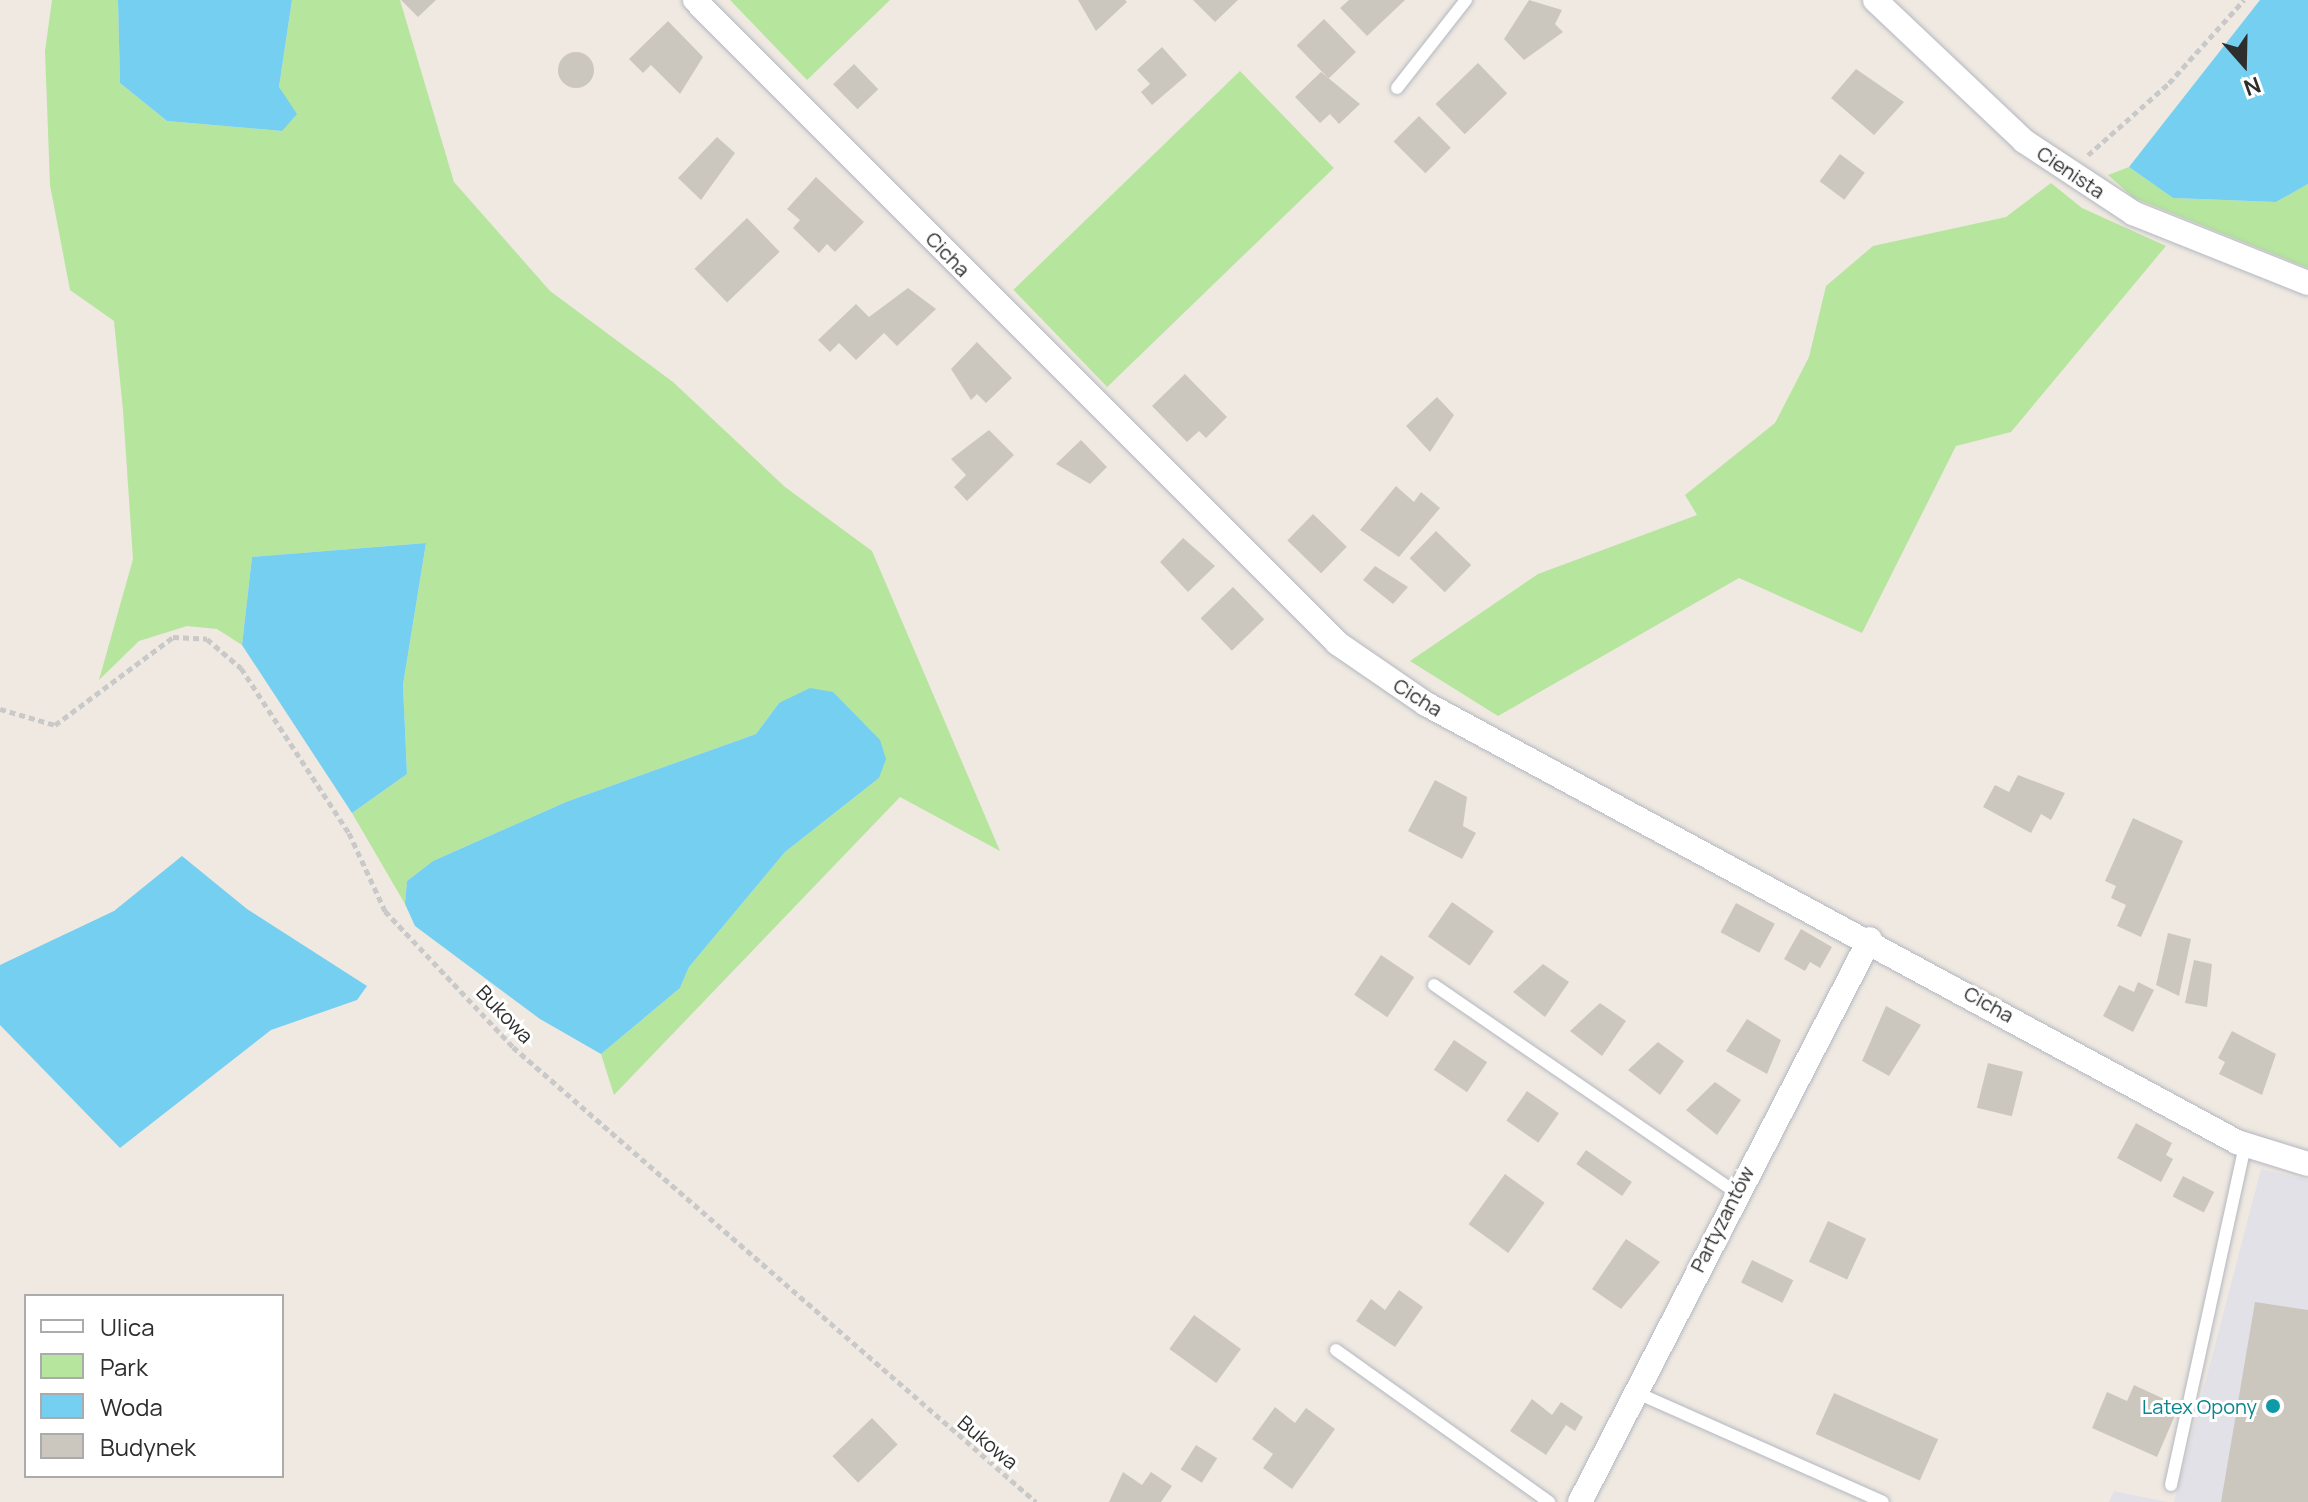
<!DOCTYPE html>
<meta charset="utf-8">
<style>
body{margin:0}
#map{position:relative;width:2308px;height:1502px;overflow:hidden;background:#efe9e1;font-family:Manrope,sans-serif}
div>[style]{position:absolute}
.industrial>*{inset:0;background:#e3e1e8}
.green>*{inset:0;background:#b6e59e;transform-origin:0 0}
.water>*{inset:0;background:#75cff0}
.building>*{inset:0;background:#cbc7bf;transform-origin:0 0}
.round{border-radius:50%}
.path>*{height:5px;margin-top:-2.5px;transform-origin:0;background:repeating-linear-gradient(90deg,#c9c9c9 0 6px,transparent 0 10px)}
.roads{filter:drop-shadow(0 0 2px #b4b7c1) drop-shadow(0 0 2px #b4b7c1)}
.service>*{height:12px;margin:-6px;padding:0 6px;transform-origin:6px;border-radius:6px;background:#fff}
.minor>*{height:24px;margin:-12px;padding:0 12px;transform-origin:12px;border-radius:12px;background:#fff}
.dots>*{width:22px;height:22px;translate:-50% -50%;box-sizing:border-box;border:4px solid #fff;border-radius:50%}
span{translate:-50% -50%;white-space:nowrap;text-align:center;line-height:1.15;-webkit-text-stroke:6px #fff;paint-order:stroke}
.street-label{font-size:20px;color:#2e2e2e}
.culture-label{font-size:20px;color:#0d838f}
.right{translate:-100% -50%;text-align:right}
.legend{position:absolute;left:24px;top:1294px;width:260px;height:184px;box-sizing:border-box;background:#fff;border:2px solid #ababab;margin:0;padding:10px 14px;list-style:none;font-size:24px;color:#2e2e2e}
.legend li{display:flex;align-items:center;gap:16px;height:40px}
.legend b{width:40px;border:2px solid #ababab}
.north{position:absolute;left:2204px;top:24px;width:80px;height:80px;-webkit-text-stroke:6px #fff;paint-order:stroke;rotate:160deg;font-size:22px;font-weight:700;line-height:32px;text-align:center;color:#2e2e2e}
.north::after{content:'';display:block;margin:auto;width:28px;height:36px;background:#2e2e2e;clip-path:polygon(50% 0,100% 100%,50% 72%,0 100%)}
</style>
<div id="map">
<div class="industrial">
<i style="clip-path:polygon(2261px 1169px,2308px 1180px,2308px 1502px,2174px 1502px)"></i>
<i style="clip-path:polygon(2114px 1491px,2167px 1502px,2109px 1502px)"></i>
</div>
<div class="green">
<i style="clip-path:polygon(52px 0,118px 0,120px 83px,167px 121px,282px 131px,279px 87px,292px 0,400px 0,454px 182px,550px 291px,673px 382px,785px 487px,872px 551px,1000px 851px,900px 797px,614px 1095px,601px 1054px,680px 988px,689px 967px,785px 852px,879px 778px,779px 703px,756px 734px,566px 802px,433px 861px,407px 881px,405px 904px,352px 813px,407px 774px,403px 685px,426px 543px,252px 557px,242px 645px,217px 629px,187px 626px,139px 641px,99px 680px,133px 559px,123px 410px,114px 321px,70px 290px,50px 185px,45px 51px)"></i>
<i style="clip-path:polygon(730px 0,890px 0,807px 80px)"></i>
<i style="left:1240px;top:71px;width:135px;height:315px;rotate:46deg"></i>
<i style="clip-path:polygon(2129px 167px,2173px 198px,2276px 202px,2308px 184px,2308px 268px,2134px 198px,2108px 175px)"></i>
<i style="clip-path:polygon(2051px 183px,2082px 208px,2166px 246px,2011px 432px,1956px 446px,1862px 633px,1739px 578px,1498px 716px,1410px 661px,1538px 574px,1697px 515px,1685px 495px,1775px 423px,1809px 357px,1826px 286px,1873px 246px,2006px 217px)"></i>
</div>
<div class="water">
<i style="clip-path:polygon(118px 0,292px 0,279px 87px,297px 114px,282px 131px,167px 121px,120px 83px)"></i>
<i style="clip-path:polygon(2260px 0,2308px 0,2308px 184px,2276px 202px,2173px 198px,2129px 167px)"></i>
<i style="clip-path:polygon(426px 543px,403px 685px,407px 774px,352px 813px,242px 645px,252px 557px)"></i>
<i style="clip-path:polygon(810px 688px,833px 692px,880px 740px,886px 759px,879px 778px,785px 852px,689px 967px,680px 988px,601px 1054px,540px 1019px,415px 926px,405px 904px,407px 881px,433px 861px,566px 802px,756px 734px,779px 703px)"></i>
<i style="clip-path:polygon(182px 856px,247px 909px,367px 986px,357px 1000px,271px 1030px,120px 1148px,0 1025px,0 965px,114px 911px)"></i>
</div>
<div class="building">
<i style="clip-path:polygon(401px 0,436px 0,418px 17px)"></i>
<i style="clip-path:polygon(1078px 0,1125px 0,1127px 2px,1096px 31px)"></i>
<i style="clip-path:polygon(1193px 0,1238px 0,1215px 22px)"></i>
<i style="clip-path:polygon(1349px 0,1405px 0,1367px 36px,1340px 8px)"></i>
<i style="clip-path:polygon(1529px 0,1562px 10px,1555px 24px,1563px 32px,1524px 60px,1504px 39px)"></i>
<i style="left:1324px;top:19px;width:46px;height:38px;rotate:46deg"></i>
<i style="clip-path:polygon(668px 21px,703px 57px,680px 94px,651px 65px,643px 73px,629px 59px)"></i>
<i style="clip-path:polygon(1162px 47px,1187px 75px,1152px 105px,1141px 92px,1150px 84px,1137px 70px)"></i>
<i class="round" style="left:558px;top:52px;width:36px;height:36px"></i>
<i style="left:1478px;top:63px;width:42px;height:59px;rotate:46deg"></i>
<i style="left:854px;top:64px;width:35px;height:29px;rotate:46deg"></i>
<i style="clip-path:polygon(1856px 69px,1904px 102px,1874px 135px,1831px 98px)"></i>
<i style="clip-path:polygon(1321px 72px,1360px 104px,1339px 124px,1330px 114px,1320px 123px,1295px 97px)"></i>
<i style="left:1419px;top:116px;width:45px;height:36px;rotate:45deg"></i>
<i style="clip-path:polygon(717px 137px,735px 153px,701px 200px,678px 178px)"></i>
<i style="left:1840px;top:154px;width:31px;height:34px;rotate:37deg"></i>
<i style="clip-path:polygon(816px 177px,864px 222px,835px 252px,827px 244px,819px 253px,793px 228px,800px 220px,787px 209px)"></i>
<i style="left:747px;top:218px;width:47px;height:73px;rotate:46deg"></i>
<i style="clip-path:polygon(908px 288px,936px 309px,897px 346px,884px 333px,856px 360px,839px 343px,830px 352px,818px 340px,856px 304px,869px 317px)"></i>
<i style="clip-path:polygon(977px 342px,1012px 378px,986px 403px,977px 394px,971px 400px,951px 369px)"></i>
<i style="clip-path:polygon(1185px 374px,1227px 417px,1206px 438px,1199px 431px,1187px 442px,1152px 406px)"></i>
<i style="clip-path:polygon(1437px 397px,1454px 415px,1430px 452px,1406px 426px)"></i>
<i style="clip-path:polygon(989px 430px,1014px 455px,967px 501px,954px 487px,966px 475px,951px 459px)"></i>
<i style="clip-path:polygon(1081px 440px,1107px 467px,1090px 484px,1056px 464px)"></i>
<i style="clip-path:polygon(1396px 486px,1414px 502px,1421px 492px,1440px 508px,1399px 557px,1360px 530px)"></i>
<i style="left:1313px;top:514px;width:47px;height:37px;rotate:44deg"></i>
<i style="left:1436px;top:531px;width:49px;height:38px;rotate:44deg"></i>
<i style="clip-path:polygon(1183px 538px,1215px 566px,1188px 592px,1160px 562px)"></i>
<i style="clip-path:polygon(1375px 566px,1408px 587px,1393px 604px,1363px 580px)"></i>
<i style="left:1233px;top:587px;width:45px;height:45px;rotate:46deg"></i>
<i style="clip-path:polygon(2018px 775px,2065px 793px,2051px 820px,2041px 814px,2031px 833px,1983px 807px,1995px 785px,2009px 792px)"></i>
<i style="clip-path:polygon(1435px 780px,1467px 797px,1463px 826px,1476px 833px,1462px 859px,1408px 831px)"></i>
<i style="clip-path:polygon(2133px 818px,2183px 841px,2141px 937px,2117px 926px,2126px 905px,2111px 898px,2116px 886px,2105px 881px)"></i>
<i style="left:1452px;top:902px;width:51px;height:42px;rotate:35deg"></i>
<i style="left:1736px;top:903px;width:44px;height:33px;rotate:28deg"></i>
<i style="clip-path:polygon(1801px 929px,1832px 947px,1820px 968px,1810px 962px,1805px 971px,1784px 959px)"></i>
<i style="clip-path:polygon(2168px 933px,2191px 939px,2179px 996px,2156px 985px)"></i>
<i style="left:1381px;top:955px;width:40px;height:48px;rotate:34deg"></i>
<i style="clip-path:polygon(2194px 960px,2212px 964px,2207px 1007px,2185px 1003px)"></i>
<i style="clip-path:polygon(1543px 964px,1569px 982px,1545px 1017px,1513px 992px)"></i>
<i style="clip-path:polygon(2138px 982px,2154px 990px,2133px 1032px,2103px 1016px,2119px 985px,2134px 992px)"></i>
<i style="clip-path:polygon(1600px 1003px,1626px 1021px,1602px 1056px,1570px 1031px)"></i>
<i style="clip-path:polygon(1886px 1006px,1921px 1025px,1889px 1076px,1862px 1061px)"></i>
<i style="clip-path:polygon(1747px 1019px,1781px 1040px,1767px 1074px,1726px 1051px)"></i>
<i style="clip-path:polygon(2232px 1031px,2276px 1054px,2262px 1095px,2219px 1074px,2225px 1062px,2218px 1058px)"></i>
<i style="left:1454px;top:1040px;width:40px;height:36px;rotate:34deg"></i>
<i style="clip-path:polygon(1658px 1042px,1684px 1061px,1660px 1095px,1628px 1070px)"></i>
<i style="left:1988px;top:1063px;width:36px;height:46px;rotate:14deg"></i>
<i style="clip-path:polygon(1715px 1082px,1741px 1100px,1717px 1135px,1686px 1110px)"></i>
<i style="left:1527px;top:1091px;width:39px;height:36px;rotate:35deg"></i>
<i style="clip-path:polygon(2136px 1123px,2172px 1143px,2166px 1155px,2173px 1159px,2161px 1182px,2117px 1158px)"></i>
<i style="left:1586px;top:1150px;width:56px;height:17px;rotate:35deg"></i>
<i style="left:1505px;top:1174px;width:49px;height:62px;rotate:36deg"></i>
<i style="left:2183px;top:1176px;width:35px;height:23px;rotate:27deg"></i>
<i style="left:1828px;top:1221px;width:42px;height:45px;rotate:25deg"></i>
<i style="clip-path:polygon(1626px 1239px,1660px 1262px,1621px 1309px,1592px 1289px)"></i>
<i style="left:1752px;top:1260px;width:46px;height:25px;rotate:26deg"></i>
<i style="clip-path:polygon(1399px 1290px,1423px 1307px,1395px 1347px,1356px 1321px,1371px 1299px,1385px 1310px)"></i>
<i style="clip-path:polygon(2255px 1302px,2308px 1310px,2308px 1502px,2221px 1502px)"></i>
<i style="left:1194px;top:1315px;width:58px;height:42px;rotate:36deg"></i>
<i style="clip-path:polygon(2134px 1385px,2179px 1406px,2157px 1457px,2092px 1428px,2107px 1392px,2127px 1401px)"></i>
<i style="left:1834px;top:1393px;width:114px;height:45px;rotate:24deg"></i>
<i style="clip-path:polygon(1532px 1399px,1552px 1415px,1561px 1402px,1583px 1417px,1575px 1431px,1566px 1425px,1546px 1455px,1510px 1431px)"></i>
<i style="clip-path:polygon(1275px 1407px,1295px 1423px,1306px 1408px,1335px 1429px,1292px 1489px,1263px 1468px,1273px 1454px,1252px 1439px)"></i>
<i style="left:872px;top:1418px;width:37px;height:55px;rotate:46deg"></i>
<i style="left:1196px;top:1445px;width:25px;height:29px;rotate:32deg"></i>
<i style="clip-path:polygon(1123px 1472px,1142px 1485px,1151px 1472px,1172px 1486px,1161px 1502px,1109px 1502px)"></i>
</div>
<div class="path">
<i style="left:2088px;top:155px;width:108px;rotate:-41.6deg"></i>
<i style="left:2169px;top:83px;width:112px;rotate:-47.9deg"></i>
<i style="left:0;top:709px;width:57px;rotate:16.2deg"></i>
<i style="left:55px;top:725px;width:147px;rotate:-36.7deg"></i>
<i style="left:173px;top:637px;width:34px;rotate:3deg"></i>
<i style="left:207px;top:639px;width:45px;rotate:40.5deg"></i>
<i style="left:241px;top:668px;width:197px;rotate:56.8deg"></i>
<i style="left:349px;top:833px;width:86px;rotate:65.2deg"></i>
<i style="left:385px;top:911px;width:187px;rotate:46.7deg"></i>
<i style="left:513px;top:1047px;width:693px;rotate:41.02deg"></i>
</div>
<div class="roads">
<div class="service">
<i style="left:1397px;top:88px;width:112px;rotate:-51.9deg"></i>
<i style="left:1434px;top:985px;width:365px;rotate:34.5deg"></i>
<i style="left:1336px;top:1350px;width:262px;rotate:35.5deg"></i>
<i style="left:1635px;top:1392px;width:271px;rotate:23.9deg"></i>
<i style="left:2171px;top:1485px;width:348px;rotate:-77.7deg"></i>
</div>
<div class="minor">
<i style="left:695px;top:0;width:909px;rotate:45.04deg"></i>
<i style="left:1337px;top:643px;width:108px;rotate:34.4deg"></i>
<i style="left:1426px;top:704px;width:922px;rotate:28.37deg"></i>
<i style="left:2237px;top:1142px;width:74px;rotate:17.2deg"></i>
<i style="left:1875px;top:0;width:205px;rotate:43.4deg"></i>
<i style="left:2024px;top:141px;width:131px;rotate:33.4deg"></i>
<i style="left:2133px;top:213px;width:188px;rotate:21.8deg"></i>
<i style="left:1580px;top:1502px;width:633px;rotate:-62.75deg"></i>
</div>
</div>
<div class="dots">
<i style="left:2273px;top:1406px;background:#0f9aa8"></i>
</div>
<div class="street-label">
<span style="left:2071px;top:172px;rotate:34deg">Cienista</span>
<span style="left:948px;top:254px;rotate:46deg">Cicha</span>
<span style="left:1418px;top:697px;rotate:32deg">Cicha</span>
<span style="left:1989px;top:1004px;rotate:29deg">Cicha</span>
<span style="left:505px;top:1014px;rotate:46deg">Bukowa</span>
<span style="left:1722px;top:1219px;rotate:-63deg">Partyzantów</span>
<span style="left:988px;top:1442px;rotate:40deg">Bukowa</span>
</div>
<div class="culture-label">
<span class="right" style="left:2257px;top:1406px">Latex Opony</span>
</div>
<ul class="legend">
<li><b style="height:10px;background:#fff"></b>Ulica</li>
<li><b style="height:22px;background:#b6e59e"></b>Park</li>
<li><b style="height:22px;background:#75cff0"></b>Woda</li>
<li><b style="height:22px;background:#cbc7bf"></b>Budynek</li>
</ul>
<div class="north">N</div>
</div>
